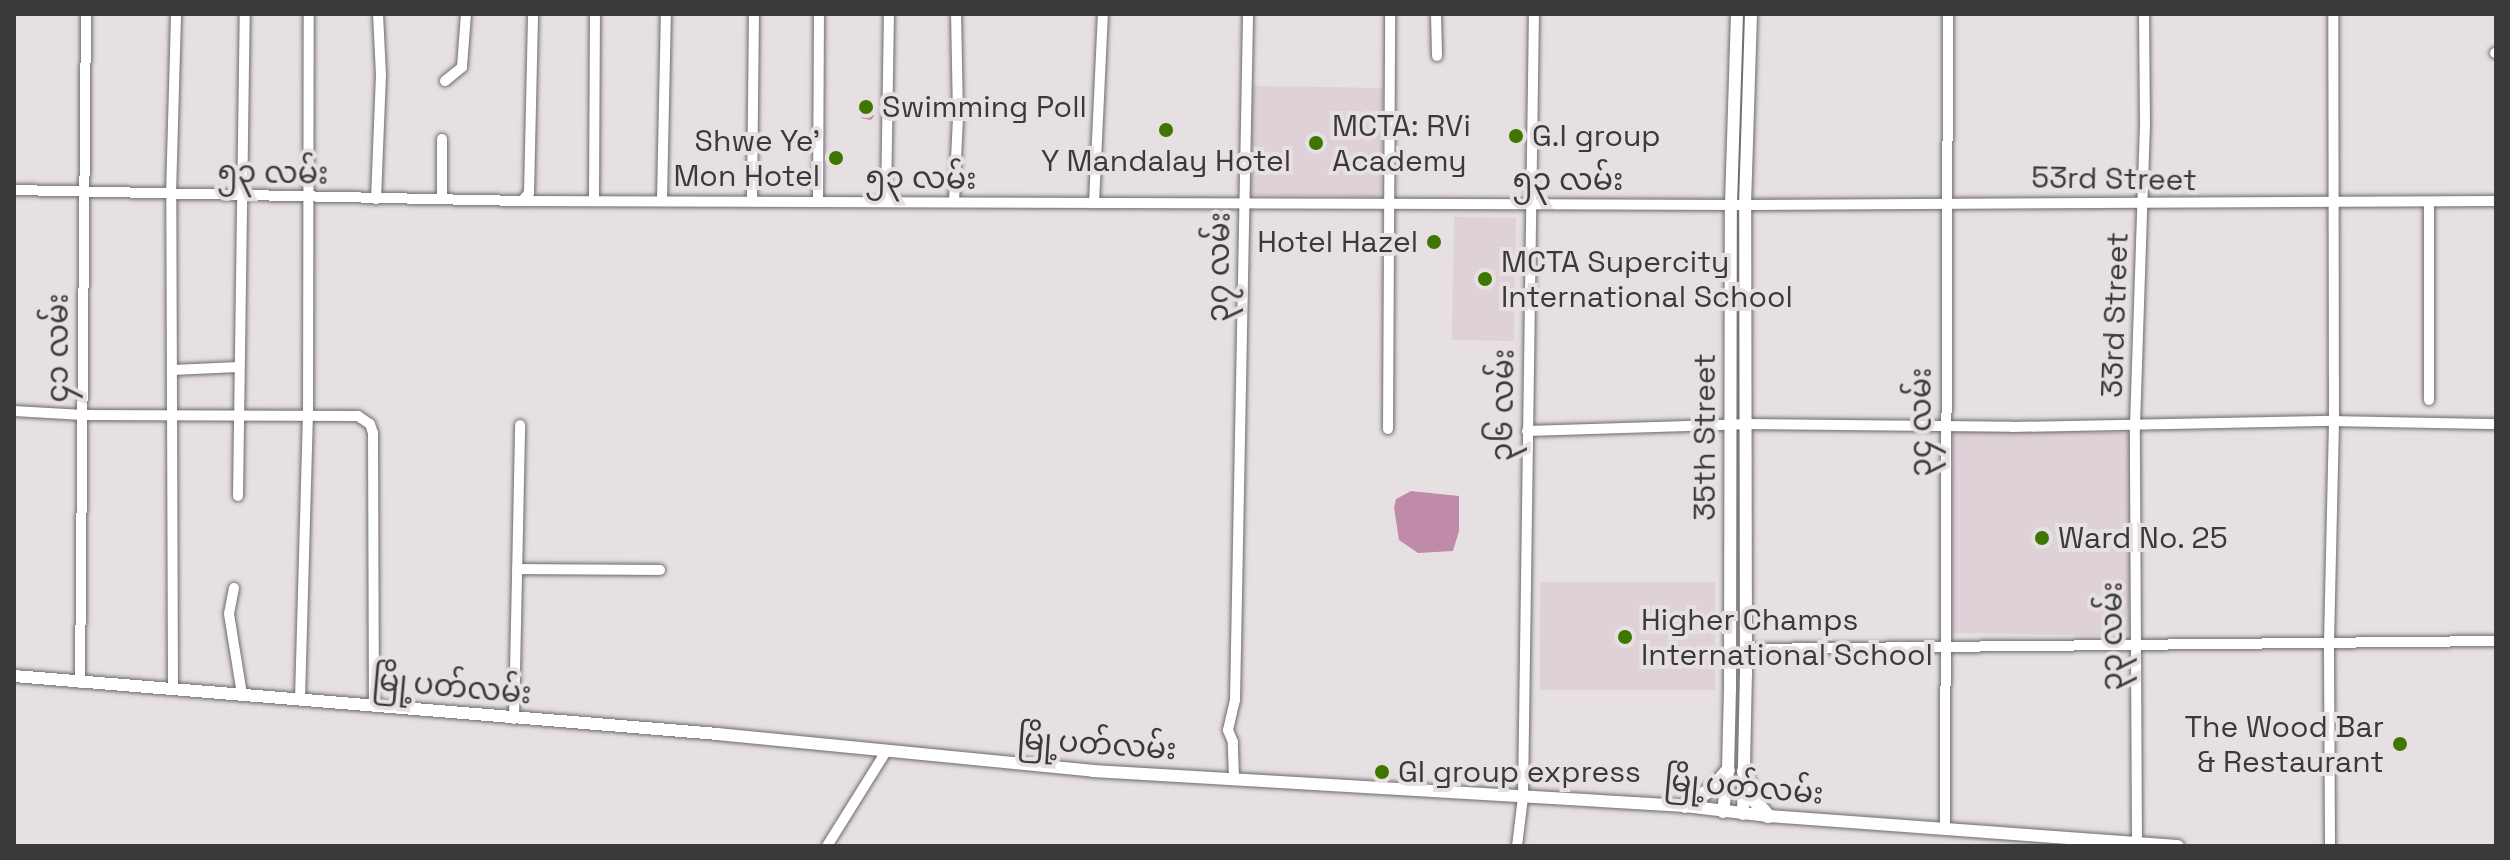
<!DOCTYPE html>
<meta charset="utf-8">
<style>
body{margin:0}
#map{position:relative;width:2510px;height:860px;overflow:hidden;background:#e6e0e3;font-family:"Space Grotesk","Noto Sans Myanmar",sans-serif}
div>[style]{position:absolute}
.built>*{inset:0;background:#ded1d8;transform-origin:0 0}
.water>*{inset:0;background:#c08aa9}
.roads{filter:drop-shadow(0 0 2px #6e696c) drop-shadow(0 0 2px #6e696c)}
.minor>*{height:10px;margin:-5px;padding:0 5px;transform-origin:5px;border-radius:5px;background:#fff}
.major>*{height:12px;margin:-6px;padding:0 6px;transform-origin:6px;border-radius:6px;background:#fff}
.highway>*{height:14px;margin:-7px;padding:0 7px;transform-origin:7px;border-radius:7px;background:#fff}
.dots>*{width:22px;height:22px;translate:-50% -50%;box-sizing:border-box;border:4px solid #e6e0e3;border-radius:50%}
span{translate:-50% -50%;white-space:nowrap;text-align:center;line-height:1.15;-webkit-text-stroke:8px #e6e0e3;paint-order:stroke}
.poi-label{font-size:30px;color:#3b393a}
.left{translate:0 -50%;text-align:left}
.right{translate:-100% -50%;text-align:right}
.street-label{font-size:30px;color:#3b393a}
.frame{position:absolute;inset:0;border:16px solid #3b393a;pointer-events:none}
</style>
<div id="map">
<div class="built">
<i style="left:1383px;top:88px;width:109px;height:132px;rotate:91deg"></i>
<i style="left:1454px;top:217px;width:62px;height:123px;rotate:1deg"></i>
<i style="left:2132px;top:433px;width:203px;height:179px;rotate:91deg"></i>
<i style="left:1540px;top:582px;width:175px;height:108px"></i>
</div>
<div class="water">
<i style="clip-path:polygon(868px 96px,873px 101px,871px 108px,874px 116px,871px 120px,861px 118px,861px 99px)"></i>
<i style="clip-path:polygon(1411px 491px,1459px 496px,1459px 531px,1453px 551px,1418px 553px,1399px 540px,1394px 508px,1396px 499px)"></i>
</div>
<div class="roads">
<div class="minor">
<i style="left:1436px;top:14px;width:42px;rotate:88.6deg"></i>
<i style="left:2495px;top:53px;width:1px"></i>
<i style="left:445px;top:81px;width:22px;rotate:-39deg"></i>
<i style="left:462px;top:67px;width:53px;rotate:-85.7deg"></i>
<i style="left:14px;top:190px;width:508px;rotate:1.24deg"></i>
<i style="left:522px;top:201px;width:1223px;rotate:0.19deg"></i>
<i style="left:1745px;top:205px;width:751px;rotate:-0.31deg"></i>
<i style="left:376px;top:199px;width:124px;rotate:-87.7deg"></i>
<i style="left:381px;top:75px;width:61px;rotate:-92.8deg"></i>
<i style="left:442px;top:199px;width:60px;rotate:-90deg"></i>
<i style="left:594px;top:199px;width:185px;rotate:-89.7deg"></i>
<i style="left:662px;top:199px;width:185px;rotate:-88.8deg"></i>
<i style="left:522px;top:201px;width:11px;rotate:-49deg"></i>
<i style="left:529px;top:193px;width:179px;rotate:-88.7deg"></i>
<i style="left:752px;top:201px;width:187px;rotate:-89.4deg"></i>
<i style="left:818px;top:201px;width:187px;rotate:-89.7deg"></i>
<i style="left:886px;top:202px;width:188px;rotate:-89.1deg"></i>
<i style="left:954px;top:202px;width:86px;rotate:-87.3deg"></i>
<i style="left:958px;top:116px;width:102px;rotate:-91.1deg"></i>
<i style="left:2429px;top:202px;width:198px;rotate:90deg"></i>
<i style="left:1094px;top:203px;width:189px;rotate:-87.3deg"></i>
<i style="left:172px;top:370px;width:67px;rotate:-2.6deg"></i>
<i style="left:14px;top:411px;width:69px;rotate:3.3deg"></i>
<i style="left:83px;top:415px;width:275px;rotate:0.2deg"></i>
<i style="left:358px;top:416px;width:14px;rotate:34deg"></i>
<i style="left:370px;top:424px;width:9px;rotate:72deg"></i>
<i style="left:373px;top:433px;width:273px;rotate:89.8deg"></i>
<i style="left:1388px;top:429px;width:415px;rotate:-89.7deg"></i>
<i style="left:1527px;top:431px;width:217px;rotate:-1.8deg"></i>
<i style="left:1744px;top:424px;width:268px;rotate:0.6deg"></i>
<i style="left:2012px;top:427px;width:322px;rotate:-1.1deg"></i>
<i style="left:2334px;top:421px;width:407px;rotate:-90.1deg"></i>
<i style="left:238px;top:496px;width:482px;rotate:-89.2deg"></i>
<i style="left:517px;top:569px;width:143px;rotate:0.4deg"></i>
<i style="left:234px;top:588px;width:26px;rotate:101deg"></i>
<i style="left:229px;top:614px;width:81px;rotate:80.8deg"></i>
<i style="left:1746px;top:649px;width:750px;rotate:-0.61deg"></i>
<i style="left:80px;top:683px;width:669px;rotate:-89.49deg"></i>
<i style="left:173px;top:688px;width:493px;rotate:-90.2deg"></i>
<i style="left:171px;top:195px;width:181px;rotate:-88.4deg"></i>
<i style="left:300px;top:699px;width:283px;rotate:-88.4deg"></i>
<i style="left:308px;top:416px;width:402px;rotate:-89.9deg"></i>
<i style="left:514px;top:719px;width:294px;rotate:-88.8deg"></i>
<i style="left:1234px;top:778px;width:36px;rotate:-92deg"></i>
<i style="left:1233px;top:742px;width:13px;rotate:-113deg"></i>
<i style="left:1228px;top:730px;width:31px;rotate:-77deg"></i>
<i style="left:1235px;top:700px;width:686px;rotate:-88.91deg"></i>
<i style="left:1945px;top:829px;width:815px;rotate:-89.79deg"></i>
<i style="left:827px;top:846px;width:113px;rotate:-58deg"></i>
<i style="left:1517px;top:846px;width:49px;rotate:-83deg"></i>
<i style="left:1523px;top:797px;width:783px;rotate:-89.2deg"></i>
<i style="left:2137px;top:846px;width:421px;rotate:-90.3deg"></i>
<i style="left:2135px;top:425px;width:298px;rotate:-88.1deg"></i>
<i style="left:2145px;top:127px;width:113px;rotate:-90.5deg"></i>
<i style="left:2330px;top:846px;width:204px;rotate:-90.3deg"></i>
<i style="left:2329px;top:642px;width:221px;rotate:-88.7deg"></i>
<i style="left:2334px;top:421px;width:162px;rotate:1.1deg"></i>
</div>
<div class="major">
<i style="left:14px;top:676px;width:706px;rotate:4.71deg"></i>
<i style="left:718px;top:734px;width:377px;rotate:5.6deg"></i>
<i style="left:1093px;top:771px;width:593px;rotate:3.38deg"></i>
<i style="left:1685px;top:806px;width:84px;rotate:6.9deg"></i>
<i style="left:1768px;top:816px;width:411px;rotate:4.2deg"></i>
<i style="left:1723px;top:812px;width:42px;rotate:-83.2deg"></i>
<i style="left:1728px;top:770px;width:81px;rotate:-88.6deg"></i>
<i style="left:1730px;top:689px;width:485px;rotate:-89.9deg"></i>
<i style="left:1731px;top:204px;width:190px;rotate:-88.2deg"></i>
<i style="left:1743px;top:814px;width:138px;rotate:-88.8deg"></i>
<i style="left:1746px;top:676px;width:471px;rotate:-90.1deg"></i>
<i style="left:1745px;top:205px;width:191px;rotate:-88.2deg"></i>
</div>
<div class="highway">
<i style="left:1744px;top:771px;width:32px;rotate:70deg"></i>
<i style="left:1755px;top:801px;width:20px;rotate:49deg"></i>
<i style="left:1685px;top:806px;width:33px;rotate:-33deg"></i>
<i style="left:1713px;top:788px;width:23px;rotate:-50deg"></i>
</div>
</div>
<div class="dots">
<i style="left:866px;top:107px;background:#3f7501"></i>
<i style="left:1166px;top:130px;background:#3f7501"></i>
<i style="left:1516px;top:136px;background:#3f7501"></i>
<i style="left:1316px;top:143px;background:#3f7501"></i>
<i style="left:836px;top:158px;background:#3f7501"></i>
<i style="left:1434px;top:242px;background:#3f7501"></i>
<i style="left:1485px;top:279px;background:#3f7501"></i>
<i style="left:2042px;top:538px;background:#3f7501"></i>
<i style="left:1625px;top:637px;background:#3f7501"></i>
<i style="left:2400px;top:744px;background:#3f7501"></i>
<i style="left:1382px;top:772px;background:#3f7501"></i>
</div>
<div class="poi-label">
<span class="left" style="left:882px;top:107px">Swimming Poll</span>
<span class="left" style="left:1332px;top:143px">MCTA: RVi<br>Academy</span>
<span class="left" style="left:1532px;top:136px">G.I group</span>
<span class="right" style="left:820px;top:158px">Shwe Ye'<br>Mon Hotel</span>
<span style="left:1166px;top:161px">Y Mandalay Hotel</span>
<span class="right" style="left:1418px;top:242px">Hotel Hazel</span>
<span class="left" style="left:1501px;top:279px">MCTA Supercity<br>International School</span>
<span class="left" style="left:2058px;top:538px">Ward No. 25</span>
<span class="left" style="left:1641px;top:637px">Higher Champs<br>International School</span>
<span class="right" style="left:2384px;top:744px">The Wood Bar<br>&amp; Restaurant</span>
<span class="left" style="left:1398px;top:772px">GI group express</span>
</div>
<div class="street-label">
<span style="left:273px;top:173px;rotate:1deg">၅၃ လမ်း</span>
<span style="left:921px;top:178px;rotate:1deg">၅၃ လမ်း</span>
<span style="left:2114px;top:179px;rotate:1deg">53rd Street</span>
<span style="left:1568px;top:180px">၅၃ လမ်း</span>
<span style="left:1219px;top:267px;rotate:-89deg">၃၇ လမ်း</span>
<span style="left:2115px;top:315px;rotate:-88deg">33rd Street</span>
<span style="left:58px;top:348px;rotate:-90deg">၄၁ လမ်း</span>
<span style="left:1503px;top:405px;rotate:-89deg">၃၆ လမ်း</span>
<span style="left:1921px;top:422px;rotate:-90deg">၃၄ လမ်း</span>
<span style="left:1705px;top:437px;rotate:-90deg">35th Street</span>
<span style="left:2112px;top:636px;rotate:-90deg">၃၃ လမ်း</span>
<span style="left:452px;top:687px;rotate:5deg">မြို့ပတ်လမ်း</span>
<span style="left:1097px;top:744px;rotate:4deg">မြို့ပတ်လမ်း</span>
<span style="left:1744px;top:787px;rotate:5deg">မြို့ပတ်လမ်း</span>
</div>
<div class="frame"></div>
</div>
